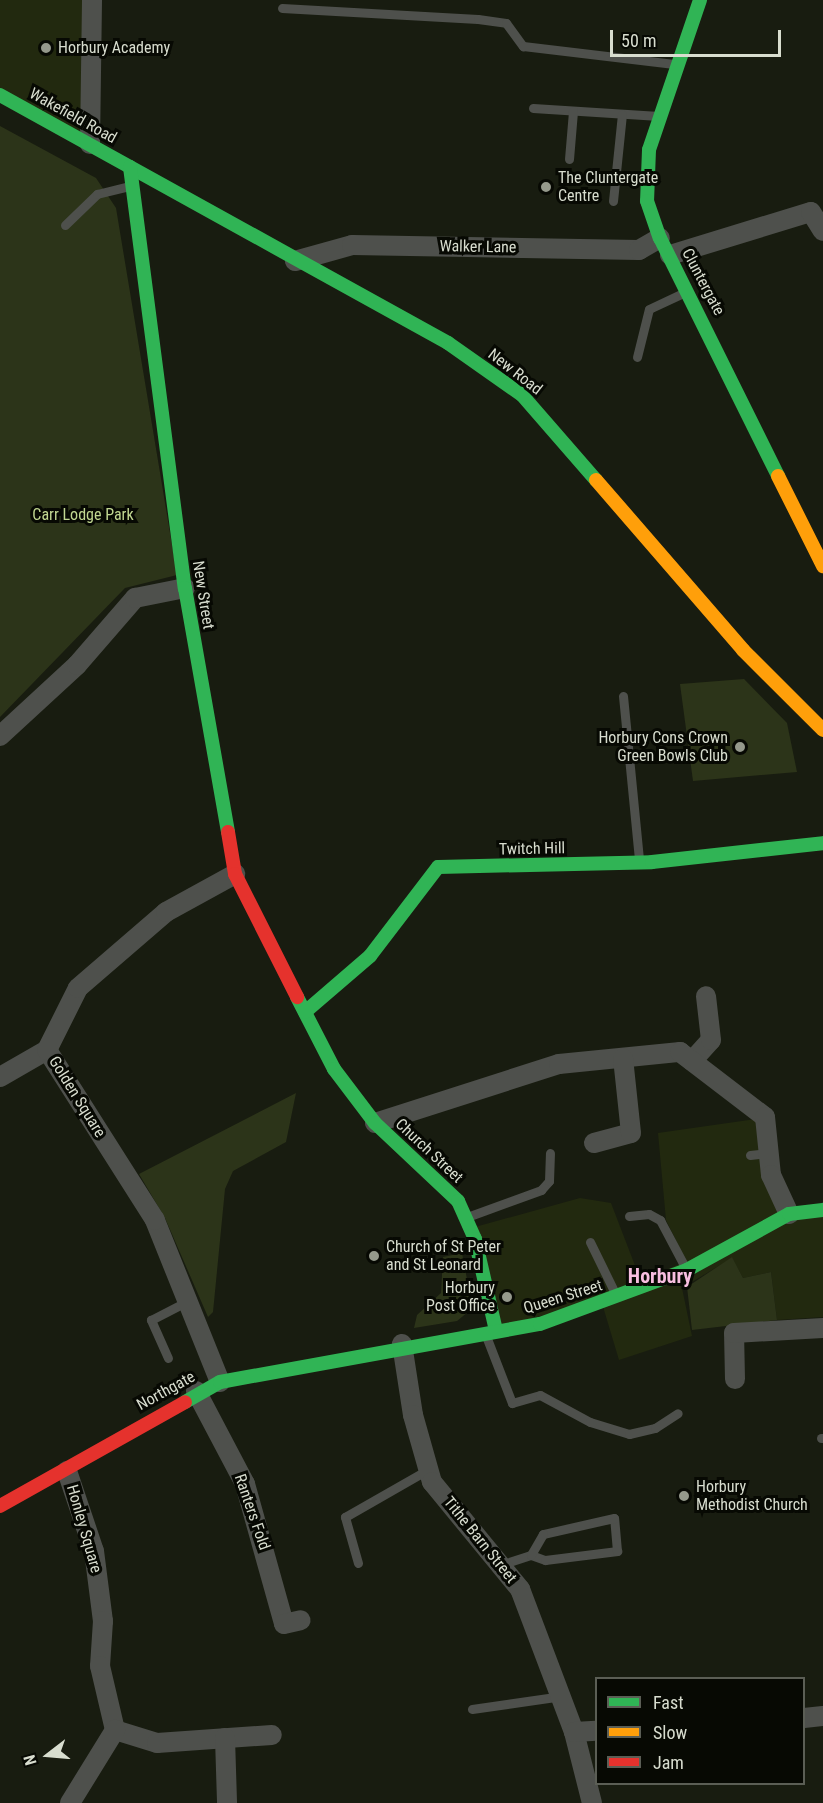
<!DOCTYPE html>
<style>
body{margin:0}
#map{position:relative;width:823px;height:1803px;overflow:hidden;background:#181c10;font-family:"Roboto Condensed",sans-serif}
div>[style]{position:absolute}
.built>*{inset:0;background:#22290f}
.green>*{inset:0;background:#2c3419}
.lane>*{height:9px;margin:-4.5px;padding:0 4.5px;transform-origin:4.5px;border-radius:4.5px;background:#4e504c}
.street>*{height:20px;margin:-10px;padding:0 10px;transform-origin:10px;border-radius:10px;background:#4e504c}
.fast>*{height:14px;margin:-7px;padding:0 7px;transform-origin:7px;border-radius:7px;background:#30b455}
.slow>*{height:14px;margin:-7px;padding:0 7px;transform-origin:7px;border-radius:7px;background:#ff9f0a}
.jam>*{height:14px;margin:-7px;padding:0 7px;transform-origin:7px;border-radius:7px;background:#e5322d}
.dots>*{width:16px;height:16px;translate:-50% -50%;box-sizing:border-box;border:3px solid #070903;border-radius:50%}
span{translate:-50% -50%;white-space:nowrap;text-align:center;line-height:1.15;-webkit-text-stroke:6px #070903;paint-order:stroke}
.poi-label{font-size:16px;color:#d8ddcf}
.left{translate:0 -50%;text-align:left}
.right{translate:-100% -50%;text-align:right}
.street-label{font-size:16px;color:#d8ddcf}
.park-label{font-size:16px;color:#c1d791}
.quarter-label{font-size:20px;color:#f8bee0;font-weight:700}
.legend{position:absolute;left:595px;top:1677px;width:210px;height:108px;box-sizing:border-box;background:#070903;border:2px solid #5b5e55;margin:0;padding:8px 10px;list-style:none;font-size:18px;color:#d8ddcf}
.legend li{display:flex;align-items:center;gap:12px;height:30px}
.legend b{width:30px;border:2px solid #5b5e55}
.north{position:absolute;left:18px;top:1725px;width:60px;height:60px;-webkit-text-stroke:4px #070903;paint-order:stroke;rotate:254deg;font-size:16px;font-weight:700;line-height:24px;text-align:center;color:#d8ddcf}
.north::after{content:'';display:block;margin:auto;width:21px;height:27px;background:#d8ddcf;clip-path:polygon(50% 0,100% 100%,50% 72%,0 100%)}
.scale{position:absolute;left:610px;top:30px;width:171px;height:27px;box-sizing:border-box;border:3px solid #d8ddcf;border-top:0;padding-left:8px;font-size:18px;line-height:21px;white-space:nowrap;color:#d8ddcf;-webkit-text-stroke:4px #070903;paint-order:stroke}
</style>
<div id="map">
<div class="built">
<i style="clip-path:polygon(0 0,92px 0,90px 144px,0 95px)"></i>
<i style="clip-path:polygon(756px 1119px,782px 1213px,823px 1207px,823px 1317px,777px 1320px,771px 1272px,743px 1278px,732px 1258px,682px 1288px,692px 1336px,619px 1360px,601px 1300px,500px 1327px,475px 1227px,580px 1198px,611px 1203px,641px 1281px,686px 1261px,666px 1220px,658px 1133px)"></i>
</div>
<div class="green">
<i style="clip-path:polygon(0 126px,96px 178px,116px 208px,177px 575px,125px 588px,0 717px)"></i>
<i style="clip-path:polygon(744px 679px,787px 723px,797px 772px,693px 781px,680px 684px)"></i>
<i style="clip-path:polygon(296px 1093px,286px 1142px,233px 1171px,225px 1189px,213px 1312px,208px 1317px,165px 1218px,139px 1174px)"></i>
<i style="clip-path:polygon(462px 1253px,471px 1300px,468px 1312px,457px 1321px,414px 1328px,417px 1315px,441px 1293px,443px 1257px)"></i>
<i style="clip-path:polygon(732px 1257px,743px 1278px,771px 1272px,777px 1320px,692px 1330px,687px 1287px)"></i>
</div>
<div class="lane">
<i style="left:282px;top:8px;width:196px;rotate:3.2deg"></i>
<i style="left:478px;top:19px;width:28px;rotate:8deg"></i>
<i style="left:506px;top:23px;width:29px;rotate:54deg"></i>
<i style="left:523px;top:46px;width:152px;rotate:6.8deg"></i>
<i style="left:533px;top:108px;width:126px;rotate:3.6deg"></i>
<i style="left:569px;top:159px;width:48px;rotate:-85.2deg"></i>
<i style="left:613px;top:201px;width:87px;rotate:-84.1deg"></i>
<i style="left:65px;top:225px;width:45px;rotate:-44.1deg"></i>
<i style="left:97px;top:194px;width:33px;rotate:-14deg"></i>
<i style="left:637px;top:357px;width:49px;rotate:-76deg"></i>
<i style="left:649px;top:309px;width:38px;rotate:-25deg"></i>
<i style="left:623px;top:696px;width:165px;rotate:84.4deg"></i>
<i style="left:750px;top:1155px;width:18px;rotate:-6deg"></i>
<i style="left:629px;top:1216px;width:20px;rotate:-6deg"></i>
<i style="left:649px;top:1214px;width:13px;rotate:29deg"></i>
<i style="left:660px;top:1220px;width:55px;rotate:62deg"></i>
<i style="left:467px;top:1217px;width:79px;rotate:-20deg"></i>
<i style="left:541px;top:1190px;width:12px;rotate:-48deg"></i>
<i style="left:549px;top:1181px;width:28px;rotate:-88deg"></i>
<i style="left:590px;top:1242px;width:57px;rotate:63.9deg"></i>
<i style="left:486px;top:1336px;width:72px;rotate:68.8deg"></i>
<i style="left:512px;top:1403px;width:29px;rotate:-16deg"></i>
<i style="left:540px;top:1395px;width:57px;rotate:28.4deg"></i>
<i style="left:590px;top:1422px;width:41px;rotate:17.1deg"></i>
<i style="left:629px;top:1434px;width:27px;rotate:-13deg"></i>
<i style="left:655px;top:1428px;width:27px;rotate:-33deg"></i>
<i style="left:168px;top:1358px;width:42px;rotate:-114.1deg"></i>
<i style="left:151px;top:1320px;width:42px;rotate:-27.2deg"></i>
<i style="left:821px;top:1438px;width:2px"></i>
<i style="left:358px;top:1563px;width:48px;rotate:-105.8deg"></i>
<i style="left:345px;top:1517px;width:95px;rotate:-29.8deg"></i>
<i style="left:503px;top:1564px;width:29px;rotate:-18deg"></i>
<i style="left:531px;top:1555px;width:15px;rotate:20deg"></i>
<i style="left:545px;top:1560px;width:73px;rotate:-7.1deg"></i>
<i style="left:617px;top:1551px;width:33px;rotate:-95deg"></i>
<i style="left:614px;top:1518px;width:73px;rotate:167.3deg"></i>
<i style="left:543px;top:1534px;width:24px;rotate:120deg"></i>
<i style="left:472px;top:1709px;width:91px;rotate:-8.2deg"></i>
</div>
<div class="street">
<i style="left:90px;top:144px;width:144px;rotate:-89.2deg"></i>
<i style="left:670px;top:255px;width:147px;rotate:-17deg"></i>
<i style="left:811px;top:212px;width:22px;rotate:58deg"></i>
<i style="left:295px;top:261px;width:59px;rotate:-15.7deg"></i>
<i style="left:352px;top:245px;width:287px;rotate:1deg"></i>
<i style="left:639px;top:250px;width:24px;rotate:-30deg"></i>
<i style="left:0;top:736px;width:105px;rotate:-42.7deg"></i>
<i style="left:77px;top:665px;width:89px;rotate:-49.1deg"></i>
<i style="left:135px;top:598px;width:51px;rotate:-11.3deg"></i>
<i style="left:692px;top:1061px;width:28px;rotate:-48deg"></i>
<i style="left:711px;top:1040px;width:44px;rotate:-96.5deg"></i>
<i style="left:0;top:1077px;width:54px;rotate:-29.9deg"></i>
<i style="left:375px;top:1123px;width:193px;rotate:-17.8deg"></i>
<i style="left:559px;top:1064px;width:122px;rotate:-5.7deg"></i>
<i style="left:680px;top:1052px;width:107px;rotate:37.4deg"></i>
<i style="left:765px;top:1117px;width:58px;rotate:84.1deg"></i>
<i style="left:771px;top:1175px;width:43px;rotate:65.2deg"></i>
<i style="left:594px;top:1143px;width:38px;rotate:-15deg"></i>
<i style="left:631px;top:1133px;width:75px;rotate:-96.1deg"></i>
<i style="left:402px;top:1344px;width:72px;rotate:81.2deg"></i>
<i style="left:413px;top:1415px;width:70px;rotate:74.2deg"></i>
<i style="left:432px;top:1482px;width:139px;rotate:50.6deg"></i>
<i style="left:520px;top:1589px;width:153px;rotate:69.3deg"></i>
<i style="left:574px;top:1732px;width:73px;rotate:75.8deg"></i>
<i style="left:735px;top:1379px;width:46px;rotate:-91.2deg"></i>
<i style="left:734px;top:1333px;width:89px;rotate:-3.2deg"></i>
<i style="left:220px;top:1382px;width:175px;rotate:-111.9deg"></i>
<i style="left:155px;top:1220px;width:201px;rotate:-122.4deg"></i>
<i style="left:47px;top:1050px;width:69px;rotate:-63.4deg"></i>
<i style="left:78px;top:988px;width:116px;rotate:-40.8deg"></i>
<i style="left:166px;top:912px;width:79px;rotate:-28.8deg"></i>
<i style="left:196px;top:1391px;width:105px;rotate:62.2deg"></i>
<i style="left:245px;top:1484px;width:145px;rotate:74.4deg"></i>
<i style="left:284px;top:1624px;width:17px;rotate:-13deg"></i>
<i style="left:67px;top:1471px;width:84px;rotate:71.4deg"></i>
<i style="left:94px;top:1551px;width:71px;rotate:82.7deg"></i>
<i style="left:103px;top:1621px;width:45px;rotate:93.8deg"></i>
<i style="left:100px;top:1666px;width:66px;rotate:76.8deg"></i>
<i style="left:804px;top:1718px;width:19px;rotate:-6deg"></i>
<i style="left:115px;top:1730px;width:44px;rotate:17.2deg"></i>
<i style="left:157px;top:1743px;width:115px;rotate:-4deg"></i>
<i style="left:574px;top:1732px;width:22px;rotate:-3deg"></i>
<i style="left:225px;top:1738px;width:65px;rotate:88.2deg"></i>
<i style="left:70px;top:1803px;width:86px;rotate:-58.3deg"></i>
</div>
<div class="fast">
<i style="left:700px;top:0;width:158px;rotate:108.8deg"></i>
<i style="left:649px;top:150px;width:51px;rotate:92.2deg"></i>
<i style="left:647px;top:201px;width:39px;rotate:71deg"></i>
<i style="left:660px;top:238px;width:266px;rotate:63.6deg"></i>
<i style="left:0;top:95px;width:512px;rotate:28.97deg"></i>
<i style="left:448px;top:343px;width:90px;rotate:35.1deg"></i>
<i style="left:522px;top:395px;width:113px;rotate:49deg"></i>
<i style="left:130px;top:167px;width:425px;rotate:82.6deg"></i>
<i style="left:185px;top:588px;width:248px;rotate:80deg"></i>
<i style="left:297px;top:997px;width:81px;rotate:62.8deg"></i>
<i style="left:334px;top:1069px;width:68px;rotate:52.8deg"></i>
<i style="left:375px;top:1123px;width:114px;rotate:43.2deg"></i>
<i style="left:458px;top:1201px;width:42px;rotate:65.9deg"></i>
<i style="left:475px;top:1239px;width:94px;rotate:77.1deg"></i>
<i style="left:305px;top:1012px;width:86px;rotate:-40.7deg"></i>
<i style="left:370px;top:956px;width:112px;rotate:-52.6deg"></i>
<i style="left:438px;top:867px;width:214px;rotate:-1.3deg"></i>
<i style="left:652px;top:862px;width:172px;rotate:-6.3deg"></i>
<i style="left:185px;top:1402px;width:40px;rotate:-29.7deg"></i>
<i style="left:220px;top:1382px;width:325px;rotate:-10.3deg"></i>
<i style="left:540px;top:1324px;width:157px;rotate:-20.2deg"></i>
<i style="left:687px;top:1270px;width:116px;rotate:-28.8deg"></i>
<i style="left:789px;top:1214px;width:34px;rotate:-7deg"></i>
</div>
<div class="slow">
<i style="left:778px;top:476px;width:101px;rotate:63.4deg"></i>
<i style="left:596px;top:480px;width:225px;rotate:49.1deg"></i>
<i style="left:743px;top:650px;width:113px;rotate:45deg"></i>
</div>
<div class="jam">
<i style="left:228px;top:832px;width:43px;rotate:80.5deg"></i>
<i style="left:235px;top:874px;width:138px;rotate:63.2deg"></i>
<i style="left:0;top:1506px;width:212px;rotate:-29.3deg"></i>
</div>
<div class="dots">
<i style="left:46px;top:48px;background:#95998c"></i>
<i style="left:546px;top:187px;background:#95998c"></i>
<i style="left:740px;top:747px;background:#95998c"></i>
<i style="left:374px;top:1256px;background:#95998c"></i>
<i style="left:507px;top:1297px;background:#95998c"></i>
<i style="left:684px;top:1496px;background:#95998c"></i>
</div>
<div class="poi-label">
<span class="left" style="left:58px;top:48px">Horbury Academy</span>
<span class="left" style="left:558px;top:187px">The Cluntergate<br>Centre</span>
<span class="right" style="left:728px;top:747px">Horbury Cons Crown<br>Green Bowls Club</span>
<span class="left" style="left:386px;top:1256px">Church of St Peter<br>and St Leonard</span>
<span class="right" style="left:495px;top:1297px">Horbury<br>Post Office</span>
<span class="left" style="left:696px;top:1496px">Horbury<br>Methodist Church</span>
</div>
<div class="street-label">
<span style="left:73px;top:116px;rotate:29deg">Wakefield Road</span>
<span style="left:478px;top:247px;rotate:1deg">Walker Lane</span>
<span style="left:703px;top:282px;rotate:62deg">Cluntergate</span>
<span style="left:515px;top:372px;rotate:38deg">New Road</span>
<span style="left:203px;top:595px;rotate:81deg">New Street</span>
<span style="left:532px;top:849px;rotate:-1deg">Twitch Hill</span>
<span style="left:77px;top:1097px;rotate:58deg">Golden Square</span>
<span style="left:429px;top:1151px;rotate:43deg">Church Street</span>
<span style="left:563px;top:1297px;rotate:-17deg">Queen Street</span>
<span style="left:166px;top:1391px;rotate:-29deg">Northgate</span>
<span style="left:252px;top:1512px;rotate:71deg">Ranters Fold</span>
<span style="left:84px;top:1529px;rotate:74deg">Honley Square</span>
<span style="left:480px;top:1540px;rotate:51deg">Tithe Barn Street</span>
</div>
<div class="park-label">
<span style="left:83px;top:515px">Carr Lodge Park</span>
</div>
<div class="quarter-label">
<span style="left:660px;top:1276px">Horbury</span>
</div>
<ul class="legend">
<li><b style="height:8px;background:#30b455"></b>Fast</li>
<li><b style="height:8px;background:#ff9f0a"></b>Slow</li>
<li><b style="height:8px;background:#e5322d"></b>Jam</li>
</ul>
<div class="north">N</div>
<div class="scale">50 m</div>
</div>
